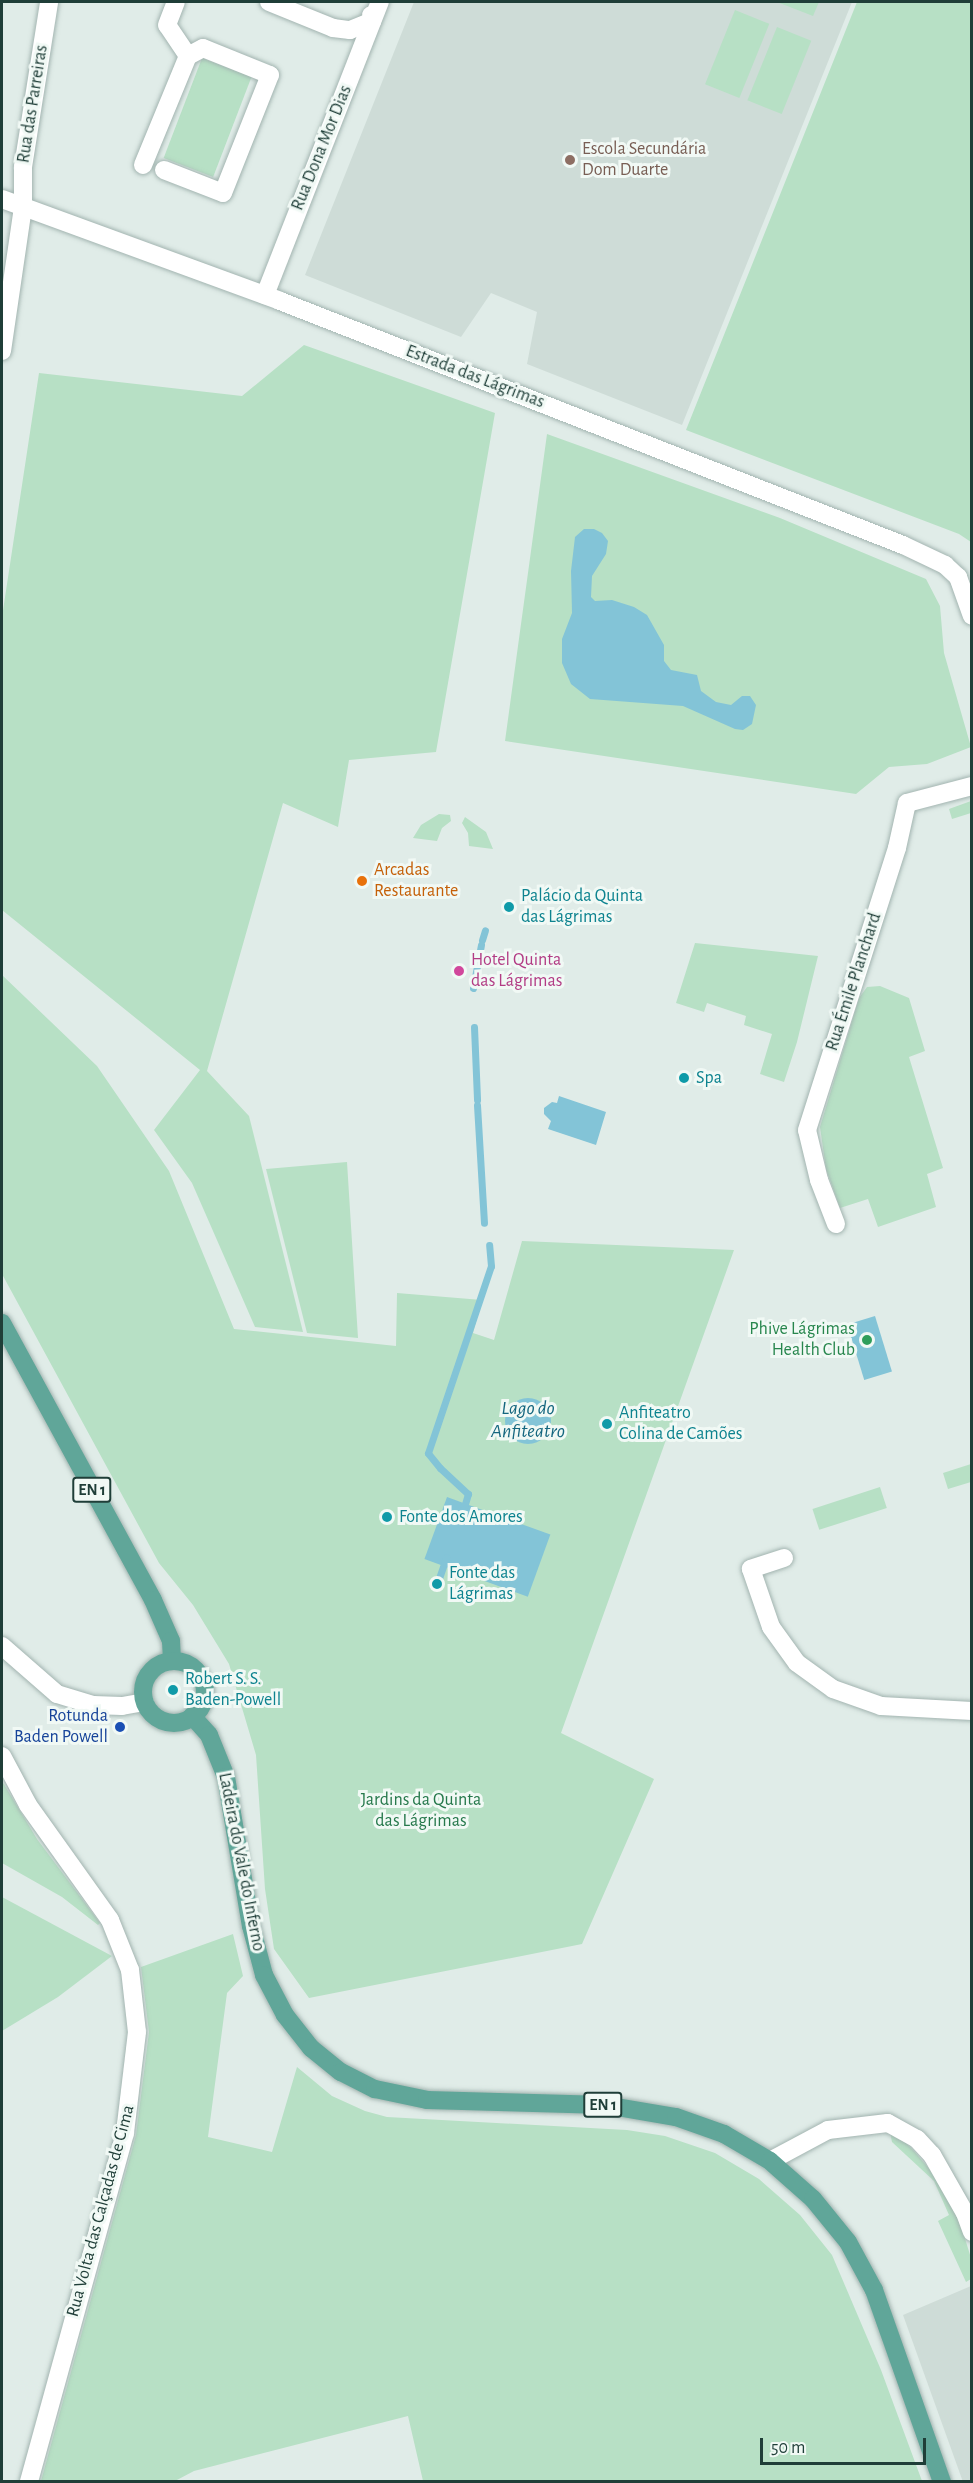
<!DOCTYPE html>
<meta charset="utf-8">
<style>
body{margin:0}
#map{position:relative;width:973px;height:2483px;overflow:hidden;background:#e0ece8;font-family:"Alegreya Sans",sans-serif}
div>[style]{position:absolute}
.built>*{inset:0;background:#cedcd7}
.green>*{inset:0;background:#b7e0c5;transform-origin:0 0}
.water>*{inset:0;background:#83c4d7;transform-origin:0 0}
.round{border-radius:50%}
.stream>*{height:7px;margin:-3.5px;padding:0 3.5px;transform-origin:3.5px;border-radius:3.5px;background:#83c4d7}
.roads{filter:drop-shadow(0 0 2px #a2b4b0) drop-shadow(0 0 2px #a2b4b0)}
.minor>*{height:18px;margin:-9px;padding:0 9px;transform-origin:9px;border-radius:9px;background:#fff}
.major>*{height:18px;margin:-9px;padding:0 9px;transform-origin:9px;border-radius:9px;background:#60a699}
.major>.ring{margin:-9px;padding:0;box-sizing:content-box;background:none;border:18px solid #60a699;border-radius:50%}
.dots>*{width:16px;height:16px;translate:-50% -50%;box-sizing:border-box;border:3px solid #f1f9f5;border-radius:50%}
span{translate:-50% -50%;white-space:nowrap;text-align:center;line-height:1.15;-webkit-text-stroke:6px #f1f9f5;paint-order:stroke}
.shield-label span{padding:2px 4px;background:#f1f9f5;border:2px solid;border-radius:4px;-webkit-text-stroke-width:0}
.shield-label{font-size:16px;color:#1f3e38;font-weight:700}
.street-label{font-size:18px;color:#1f3e38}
.education-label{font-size:18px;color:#785e54}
.left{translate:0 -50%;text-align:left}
.food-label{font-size:18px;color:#c56008}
.culture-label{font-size:18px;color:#0d838f}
.hotel-label{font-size:18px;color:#b23c85}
.leisure-label{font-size:18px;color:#27864d}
.right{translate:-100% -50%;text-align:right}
.transit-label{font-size:18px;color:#164399}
.park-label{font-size:18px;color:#26794c}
.water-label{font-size:20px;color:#14667f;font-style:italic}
.frame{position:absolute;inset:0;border:3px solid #1f3e38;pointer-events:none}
.scale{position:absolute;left:760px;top:2438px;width:166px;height:27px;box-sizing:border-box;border:3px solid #1f3e38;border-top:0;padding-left:8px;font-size:18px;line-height:21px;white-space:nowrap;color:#1f3e38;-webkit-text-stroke:4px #f1f9f5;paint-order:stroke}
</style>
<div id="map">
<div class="built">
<i style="clip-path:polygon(414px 2px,852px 2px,682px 425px,527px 364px,537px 312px,491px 293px,461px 337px,305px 275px)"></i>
<i style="clip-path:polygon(971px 2286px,972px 2481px,963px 2482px,903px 2315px)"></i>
</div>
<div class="green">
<i style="clip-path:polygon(777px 2px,819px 2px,813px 16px)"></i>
<i style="clip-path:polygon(857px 2px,971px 2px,971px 542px,959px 534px,686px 430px)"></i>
<i style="left:735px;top:10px;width:37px;height:80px;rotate:22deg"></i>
<i style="left:777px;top:27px;width:37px;height:79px;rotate:22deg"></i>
<i style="left:202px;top:58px;width:53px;height:107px;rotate:21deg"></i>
<i style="clip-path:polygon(304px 345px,495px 413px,436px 752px,349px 760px,338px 827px,283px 803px,207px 1071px,249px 1116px,303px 1332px,255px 1327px,192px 1183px,154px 1130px,200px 1070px,2px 910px,2px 617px,39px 373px,242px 396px)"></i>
<i style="clip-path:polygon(547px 434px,780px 518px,926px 579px,940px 606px,944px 653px,971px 747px,927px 764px,889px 767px,856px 794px,505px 741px)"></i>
<i style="clip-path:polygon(971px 801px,971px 813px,952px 819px,949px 809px)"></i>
<i style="clip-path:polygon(439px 814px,450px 815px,451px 821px,442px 828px,437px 841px,413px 838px,421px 825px)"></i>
<i style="clip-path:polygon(465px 817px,486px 832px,493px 849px,469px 846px,468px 833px,462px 823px)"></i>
<i style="clip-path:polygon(695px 943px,818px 956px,797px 1042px,784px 1082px,760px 1074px,772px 1034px,744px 1025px,746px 1016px,707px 1003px,704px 1012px,676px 1003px)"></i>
<i style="clip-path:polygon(2px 975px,97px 1066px,169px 1171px,234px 1329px,396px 1346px,397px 1293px,482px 1300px,473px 1333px,494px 1340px,522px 1241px,734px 1250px,561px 1733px,654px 1779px,582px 1944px,309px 1998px,274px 1949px,265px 1889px,256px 1755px,229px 1664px,193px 1605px,159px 1563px,2px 1274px)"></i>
<i style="clip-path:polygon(880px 986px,909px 998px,925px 1051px,909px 1057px,943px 1168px,927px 1174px,936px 1207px,878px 1227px,868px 1199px,840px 1208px,826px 1169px,820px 1127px,859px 998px,867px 987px)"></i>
<i style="clip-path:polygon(347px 1162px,358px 1338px,307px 1333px,266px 1169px)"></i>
<i style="clip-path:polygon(971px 1464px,971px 1482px,948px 1489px,943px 1473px)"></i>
<i style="left:880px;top:1487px;width:22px;height:71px;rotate:72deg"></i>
<i style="clip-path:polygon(2px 1781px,37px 1839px,100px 1923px,98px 1925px,62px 1897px,2px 1863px)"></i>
<i style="clip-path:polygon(2px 1897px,112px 1956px,58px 1997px,2px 2031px)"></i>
<i style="clip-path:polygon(233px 1934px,243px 1976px,227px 1993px,208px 2137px,272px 2152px,297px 2067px,332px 2096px,365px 2111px,387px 2117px,627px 2130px,665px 2136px,715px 2153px,759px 2179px,800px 2215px,832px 2255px,881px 2370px,922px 2481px,423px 2481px,408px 2416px,194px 2471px,175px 2481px,41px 2481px,136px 2135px,149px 2032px,141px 1967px)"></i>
<i style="clip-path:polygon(890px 2132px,896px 2133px,914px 2151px,937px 2178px,958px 2216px,971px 2258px,971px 2279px,966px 2282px,938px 2221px,949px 2215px,934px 2181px,892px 2142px)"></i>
</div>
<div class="water">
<i style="clip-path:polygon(584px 529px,594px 529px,602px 533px,608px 541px,606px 554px,592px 576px,591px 597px,595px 601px,612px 600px,634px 607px,647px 615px,664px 645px,664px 661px,671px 670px,697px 675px,701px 691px,716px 702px,731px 705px,742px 696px,750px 696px,756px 705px,752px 724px,743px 730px,735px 729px,683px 706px,590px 699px,571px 684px,562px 663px,562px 639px,572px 613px,571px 571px,575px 537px)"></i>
<i style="clip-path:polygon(559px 1096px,606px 1112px,596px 1145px,548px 1129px,551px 1121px,544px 1114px,544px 1108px,552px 1102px,557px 1103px)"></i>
<i style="left:875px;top:1316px;width:58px;height:29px;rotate:73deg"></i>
<i class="round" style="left:505px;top:1398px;width:46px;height:46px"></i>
<i style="left:447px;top:1497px;width:110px;height:66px;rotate:20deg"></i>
</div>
<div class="stream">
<i style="left:482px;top:940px;width:10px;rotate:-73deg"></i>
<i style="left:473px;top:988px;width:44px;rotate:-79.5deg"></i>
<i style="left:474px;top:1027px;width:73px;rotate:87.6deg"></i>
<i style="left:477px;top:1105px;width:118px;rotate:86.6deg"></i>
<i style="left:463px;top:1511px;width:18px;rotate:-74deg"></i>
<i style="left:468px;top:1494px;width:38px;rotate:-137deg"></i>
<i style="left:440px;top:1468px;width:19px;rotate:-129deg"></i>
<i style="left:428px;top:1453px;width:197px;rotate:-71.4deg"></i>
<i style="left:491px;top:1266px;width:21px;rotate:-95deg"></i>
<i style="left:437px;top:1584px;width:28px;rotate:-71deg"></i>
</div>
<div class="roads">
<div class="minor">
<i style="left:269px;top:2px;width:69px;rotate:22.1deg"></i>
<i style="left:333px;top:28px;width:17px;rotate:7deg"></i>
<i style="left:350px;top:30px;width:24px;rotate:-22deg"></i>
<i style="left:372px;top:21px;width:6px;rotate:-99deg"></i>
<i style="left:143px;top:165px;width:118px;rotate:-67.6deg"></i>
<i style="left:188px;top:56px;width:37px;rotate:-124deg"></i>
<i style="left:167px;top:25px;width:25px;rotate:-69deg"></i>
<i style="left:164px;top:170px;width:63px;rotate:21.3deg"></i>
<i style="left:223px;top:193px;width:127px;rotate:-68.3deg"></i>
<i style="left:270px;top:75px;width:72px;rotate:-158.1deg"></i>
<i style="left:203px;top:48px;width:17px;rotate:152deg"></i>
<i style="left:2px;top:199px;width:296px;rotate:20.1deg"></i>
<i style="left:280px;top:301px;width:669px;rotate:21.39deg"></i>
<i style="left:903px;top:545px;width:47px;rotate:25.5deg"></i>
<i style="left:945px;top:565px;width:18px;rotate:43deg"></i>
<i style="left:958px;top:577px;width:41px;rotate:70.3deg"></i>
<i style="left:265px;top:295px;width:315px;rotate:-68.6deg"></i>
<i style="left:2px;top:351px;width:146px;rotate:-81.7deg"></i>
<i style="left:23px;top:207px;width:40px;rotate:-90deg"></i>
<i style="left:23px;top:167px;width:167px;rotate:-81deg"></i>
<i style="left:836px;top:1224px;width:47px;rotate:-111.1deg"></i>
<i style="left:819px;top:1180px;width:51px;rotate:-103.5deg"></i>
<i style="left:807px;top:1130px;width:296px;rotate:-72.3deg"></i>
<i style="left:897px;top:848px;width:46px;rotate:-77.5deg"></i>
<i style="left:907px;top:803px;width:67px;rotate:-14.7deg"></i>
<i style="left:784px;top:1558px;width:35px;rotate:162deg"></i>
<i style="left:751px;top:1569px;width:61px;rotate:71deg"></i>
<i style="left:771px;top:1627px;width:44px;rotate:54.2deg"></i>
<i style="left:797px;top:1663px;width:44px;rotate:35.8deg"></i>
<i style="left:833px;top:1689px;width:51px;rotate:19.5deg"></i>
<i style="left:881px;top:1706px;width:91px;rotate:3.1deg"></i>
<i style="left:2px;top:1646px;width:73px;rotate:41.1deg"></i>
<i style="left:57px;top:1694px;width:38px;rotate:17deg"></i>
<i style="left:93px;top:1705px;width:29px;rotate:2deg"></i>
<i style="left:122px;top:1706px;width:23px;rotate:-10deg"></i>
<i style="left:2px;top:1756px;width:55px;rotate:62deg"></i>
<i style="left:28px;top:1805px;width:141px;rotate:54.5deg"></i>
<i style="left:110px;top:1920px;width:54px;rotate:68.2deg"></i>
<i style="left:130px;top:1970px;width:62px;rotate:83.6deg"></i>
<i style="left:137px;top:2032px;width:102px;rotate:96.8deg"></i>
<i style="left:125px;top:2133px;width:362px;rotate:105.4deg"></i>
<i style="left:770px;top:2161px;width:66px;rotate:-28.1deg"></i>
<i style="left:828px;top:2130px;width:60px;rotate:-6.7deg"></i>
<i style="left:888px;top:2123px;width:33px;rotate:29deg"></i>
<i style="left:917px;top:2139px;width:22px;rotate:47deg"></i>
<i style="left:932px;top:2155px;width:67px;rotate:60.4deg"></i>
<i style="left:965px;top:2213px;width:20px;rotate:70deg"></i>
</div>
<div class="major">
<i style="left:2px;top:1323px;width:315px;rotate:61.4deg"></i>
<i style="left:153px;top:1600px;width:45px;rotate:66.3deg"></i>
<i style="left:171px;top:1641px;width:20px;rotate:87deg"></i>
<i class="ring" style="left:143px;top:1661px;width:44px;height:44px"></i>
<i style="left:192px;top:1716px;width:25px;rotate:48deg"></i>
<i style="left:209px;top:1735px;width:45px;rotate:68deg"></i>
<i style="left:226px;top:1777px;width:151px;rotate:80.5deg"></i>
<i style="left:251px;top:1926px;width:51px;rotate:75.1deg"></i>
<i style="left:264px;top:1975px;width:45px;rotate:62.3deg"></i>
<i style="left:285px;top:2015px;width:42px;rotate:51.8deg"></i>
<i style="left:311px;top:2048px;width:38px;rotate:39deg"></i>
<i style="left:341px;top:2072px;width:38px;rotate:27deg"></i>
<i style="left:375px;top:2089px;width:53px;rotate:11.9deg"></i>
<i style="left:427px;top:2100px;width:178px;rotate:1.6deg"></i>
<i style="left:605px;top:2105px;width:72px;rotate:9.6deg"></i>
<i style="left:676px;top:2117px;width:51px;rotate:19.5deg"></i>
<i style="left:724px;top:2134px;width:53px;rotate:30.4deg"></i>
<i style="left:770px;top:2161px;width:57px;rotate:41.5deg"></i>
<i style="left:813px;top:2199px;width:55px;rotate:50.9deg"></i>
<i style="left:848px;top:2242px;width:55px;rotate:61.6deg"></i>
<i style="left:874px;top:2290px;width:204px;rotate:70.5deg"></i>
</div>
</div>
<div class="dots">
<i style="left:570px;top:160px;background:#8d6e63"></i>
<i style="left:362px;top:881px;background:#e8710a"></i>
<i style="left:509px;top:907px;background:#0f9aa8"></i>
<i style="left:459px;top:971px;background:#d1479c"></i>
<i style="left:684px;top:1078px;background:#0f9aa8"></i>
<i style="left:867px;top:1340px;background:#2e9e5b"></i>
<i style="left:607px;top:1424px;background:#0f9aa8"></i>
<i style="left:387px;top:1517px;background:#0f9aa8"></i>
<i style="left:437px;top:1584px;background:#0f9aa8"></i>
<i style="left:173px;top:1690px;background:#0f9aa8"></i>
<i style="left:120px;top:1727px;background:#1a4fb4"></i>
</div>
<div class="shield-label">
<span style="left:92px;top:1490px">EN 1</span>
<span style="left:603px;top:2105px">EN 1</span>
</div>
<div class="street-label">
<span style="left:33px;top:104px;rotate:-81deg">Rua das Parreiras</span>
<span style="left:322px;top:148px;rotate:-68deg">Rua Dona Mor Dias</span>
<span style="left:475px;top:377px;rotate:21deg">Estrada das Lágrimas</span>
<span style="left:854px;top:982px;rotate:-72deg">Rua Émile Planchard</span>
<span style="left:241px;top:1862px;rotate:79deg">Ladeira do Vale do Inferno</span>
<span style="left:101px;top:2211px;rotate:-75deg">Rua Volta das Calçadas de Cima</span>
</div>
<div class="education-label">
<span class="left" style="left:582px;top:160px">Escola Secundária<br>Dom Duarte</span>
</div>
<div class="food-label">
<span class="left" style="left:374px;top:881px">Arcadas<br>Restaurante</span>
</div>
<div class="culture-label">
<span class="left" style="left:521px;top:907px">Palácio da Quinta<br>das Lágrimas</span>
<span class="left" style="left:696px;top:1078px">Spa</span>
<span class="left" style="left:619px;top:1424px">Anfiteatro<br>Colina de Camões</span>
<span class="left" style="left:399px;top:1517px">Fonte dos Amores</span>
<span class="left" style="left:449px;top:1584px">Fonte das<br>Lágrimas</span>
<span class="left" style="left:185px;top:1690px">Robert S. S.<br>Baden-Powell</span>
</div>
<div class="hotel-label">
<span class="left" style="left:471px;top:971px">Hotel Quinta<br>das Lágrimas</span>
</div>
<div class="leisure-label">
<span class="right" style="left:855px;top:1340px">Phive Lágrimas<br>Health Club</span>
</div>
<div class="transit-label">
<span class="right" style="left:108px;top:1727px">Rotunda<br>Baden Powell</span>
</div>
<div class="park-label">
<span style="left:421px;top:1811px">Jardins da Quinta<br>das Lágrimas</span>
</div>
<div class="water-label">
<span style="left:528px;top:1420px">Lago do<br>Anfiteatro</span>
</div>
<div class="frame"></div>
<div class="scale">50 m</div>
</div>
